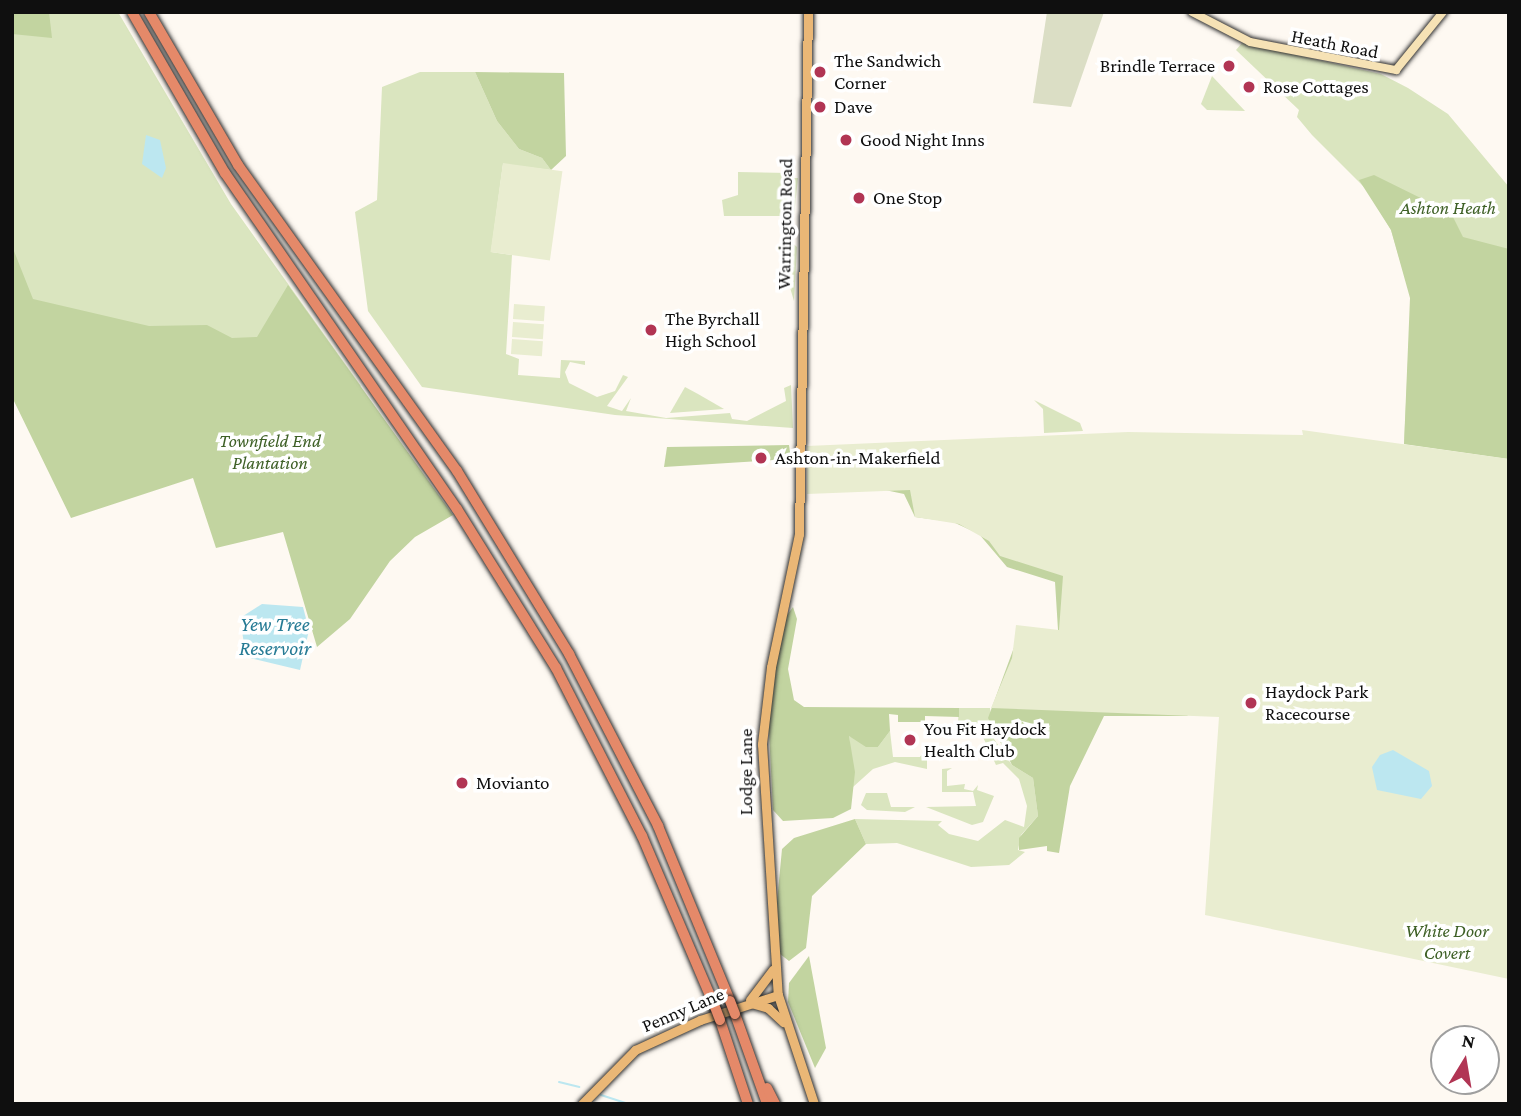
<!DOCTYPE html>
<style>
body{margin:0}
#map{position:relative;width:1521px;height:1116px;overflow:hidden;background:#fef9f2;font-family:"Crimson Pro",serif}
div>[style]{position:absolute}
.green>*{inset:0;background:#dae5bf}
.forest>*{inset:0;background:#c2d4a0}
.cemetery>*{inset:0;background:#dbdec5}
.pitch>*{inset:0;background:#e9edd0;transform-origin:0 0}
.water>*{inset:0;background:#bce7f0}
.stream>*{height:2px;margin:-1px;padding:0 1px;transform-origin:1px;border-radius:1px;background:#bce7f0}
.roads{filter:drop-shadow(0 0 2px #313131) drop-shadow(0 0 2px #313131)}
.secondary>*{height:8px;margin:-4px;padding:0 4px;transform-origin:4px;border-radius:4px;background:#f6e2b5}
.primary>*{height:9px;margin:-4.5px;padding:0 4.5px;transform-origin:4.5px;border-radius:4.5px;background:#eab776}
.highway>*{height:10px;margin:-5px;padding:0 5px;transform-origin:5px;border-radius:5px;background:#e58969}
.bridges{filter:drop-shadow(0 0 2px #202020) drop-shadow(0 0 2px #202020)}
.highway-bridge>*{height:10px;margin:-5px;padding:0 5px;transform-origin:5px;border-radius:5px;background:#e58969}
.dots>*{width:19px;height:19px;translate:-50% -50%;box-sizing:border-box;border:4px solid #fff;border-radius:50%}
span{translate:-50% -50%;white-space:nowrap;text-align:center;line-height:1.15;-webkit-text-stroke:7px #fff;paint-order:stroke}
.street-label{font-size:19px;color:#0f0f0f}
.poi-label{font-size:19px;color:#0f0f0f}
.left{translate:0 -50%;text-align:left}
.right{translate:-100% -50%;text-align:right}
.park-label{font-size:19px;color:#3e6026;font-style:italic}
.water-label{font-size:21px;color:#257a94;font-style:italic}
.frame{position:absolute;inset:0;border:14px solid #0f0f0f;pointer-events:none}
.north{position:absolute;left:1430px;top:1025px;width:70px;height:70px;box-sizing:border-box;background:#fff;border:2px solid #9f9f9f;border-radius:50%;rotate:11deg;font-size:19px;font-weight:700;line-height:28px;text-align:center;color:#0f0f0f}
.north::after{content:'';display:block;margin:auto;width:24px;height:32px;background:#b13554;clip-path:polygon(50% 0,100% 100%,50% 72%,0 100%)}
</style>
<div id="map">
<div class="green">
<i style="clip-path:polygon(12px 12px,118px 12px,231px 204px,361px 386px,12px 328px)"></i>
<i style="clip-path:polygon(1242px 43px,1381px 74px,1408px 88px,1448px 114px,1509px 187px,1509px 459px,1404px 444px,1411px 298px,1391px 230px,1367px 190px,1312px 135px,1297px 117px,1299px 110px,1236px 50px)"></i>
<i style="clip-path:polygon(420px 72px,475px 72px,497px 121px,519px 149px,542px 158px,551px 170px,503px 164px,491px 252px,512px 255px,506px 354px,519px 359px,518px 375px,560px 378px,561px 360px,585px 361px,585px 365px,570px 362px,565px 372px,569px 383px,597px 397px,615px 391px,623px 375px,628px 377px,607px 406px,622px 411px,631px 398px,626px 411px,666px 418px,730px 413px,732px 419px,747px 421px,786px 401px,784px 388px,791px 385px,793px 428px,615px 415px,422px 387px,368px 311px,355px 212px,377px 200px,382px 87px)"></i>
<i style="clip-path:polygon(1212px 76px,1245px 111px,1207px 110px,1201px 104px)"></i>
<i style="clip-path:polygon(738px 172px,789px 173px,790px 178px,798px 178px,794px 216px,724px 216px,722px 200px,738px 195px)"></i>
<i style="clip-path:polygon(789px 240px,797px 247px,794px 301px,778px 247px)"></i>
<i style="clip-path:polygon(685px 387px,698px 394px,724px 409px,670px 413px)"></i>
<i style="clip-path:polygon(1034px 400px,1080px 423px,1083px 431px,1044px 433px,1043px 409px)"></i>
<i style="clip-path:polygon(959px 708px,990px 708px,994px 739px,1012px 765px,1033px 778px,1038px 816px,1021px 835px,1018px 850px,1025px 852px,1009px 865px,971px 867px,897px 843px,866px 844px,855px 819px,942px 821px,938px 825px,949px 834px,978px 841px,1005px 820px,1024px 827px,1027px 806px,1019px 779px,1003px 763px,996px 765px,982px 735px,958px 722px)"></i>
<i style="clip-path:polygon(890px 731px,893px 757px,920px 757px,927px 746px,927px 769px,895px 762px,873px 769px,853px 787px,849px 736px,878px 747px)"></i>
<i style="clip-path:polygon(952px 768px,947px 771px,947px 786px,965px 784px,964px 789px,973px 791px,978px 785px,977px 790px,994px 796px,983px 822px,972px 825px,926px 807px,976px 806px,973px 792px,942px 792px,942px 769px)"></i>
<i style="clip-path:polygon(866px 793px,887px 793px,891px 807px,915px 807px,905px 812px,867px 810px,861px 805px)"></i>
</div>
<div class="forest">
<i style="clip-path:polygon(12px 12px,49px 12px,52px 38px,12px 34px)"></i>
<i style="clip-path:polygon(475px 72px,564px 73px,566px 156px,551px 170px,542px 158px,519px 149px,497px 121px)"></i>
<i style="clip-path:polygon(1374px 175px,1451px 213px,1463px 237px,1509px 249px,1509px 459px,1404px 444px,1410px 298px,1391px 230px,1359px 180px)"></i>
<i style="clip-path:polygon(12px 246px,33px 299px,149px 326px,207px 325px,232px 338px,257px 337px,288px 285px,453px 515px,415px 537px,390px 561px,350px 619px,317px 647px,283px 532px,216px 548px,193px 478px,71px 518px,12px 397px)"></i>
<i style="clip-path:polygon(789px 445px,791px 459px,664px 467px,667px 447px)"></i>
<i style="clip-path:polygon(1017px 480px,1188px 716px,1104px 716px,1070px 786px,1059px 853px,1047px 851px,1047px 846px,1019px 850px,1019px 838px,1038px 816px,1033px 778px,1012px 765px,988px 718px,1016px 642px,1058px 630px,1055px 582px,1007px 567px,979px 534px,953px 522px,915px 517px,904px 494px,885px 490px)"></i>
<i style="clip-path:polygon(793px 607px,797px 619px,788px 669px,794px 700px,804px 707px,959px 708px,959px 717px,925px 716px,925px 722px,898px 722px,898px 715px,889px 714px,890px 731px,878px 747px,866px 747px,849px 736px,855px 772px,851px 809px,833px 818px,783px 821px,773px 810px,768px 712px,784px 619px)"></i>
<i style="clip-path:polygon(855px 819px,866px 844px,812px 896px,806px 948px,789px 961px,780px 954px,777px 902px,782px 849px,794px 838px)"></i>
<i style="clip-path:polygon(809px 956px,826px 1048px,815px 1068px,788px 1002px,789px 983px)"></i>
</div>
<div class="cemetery">
<i style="clip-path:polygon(1047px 12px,1104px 12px,1071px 107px,1033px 103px)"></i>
</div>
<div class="pitch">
<i style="left:503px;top:163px;width:60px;height:90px;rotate:8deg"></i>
<i style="left:514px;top:304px;width:31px;height:15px;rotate:4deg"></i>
<i style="left:513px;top:322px;width:31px;height:15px;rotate:4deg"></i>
<i style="left:512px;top:339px;width:31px;height:15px;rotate:4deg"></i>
<i style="clip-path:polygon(1302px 430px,1509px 459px,1509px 979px,1205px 915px,1219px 717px,991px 708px,1012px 658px,1016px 625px,1059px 630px,1063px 576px,1000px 556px,989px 541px,959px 524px,915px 517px,910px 490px,807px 494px,807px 446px,1128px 432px,1303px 435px)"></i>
</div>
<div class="water">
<i style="clip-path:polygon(146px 135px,160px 140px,166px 168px,162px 178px,142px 164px)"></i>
<i style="clip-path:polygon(262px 604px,303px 607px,309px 630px,300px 670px,246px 657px,240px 618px)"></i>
<i style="clip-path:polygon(1393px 750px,1429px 771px,1432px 786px,1421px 799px,1377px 790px,1372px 767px,1380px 755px)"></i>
</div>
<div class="stream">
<i style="left:559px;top:1082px;width:21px;rotate:14deg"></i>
<i style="left:601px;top:1095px;width:29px;rotate:18deg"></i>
</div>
<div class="roads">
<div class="secondary">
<i style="left:1192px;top:12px;width:65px;rotate:27.3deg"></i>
<i style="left:1250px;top:42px;width:149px;rotate:10.9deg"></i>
<i style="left:1396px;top:70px;width:75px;rotate:-51deg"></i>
</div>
<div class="primary">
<i style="left:808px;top:12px;width:522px;rotate:90.99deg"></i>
<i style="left:799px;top:534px;width:136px;rotate:101.9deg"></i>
<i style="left:771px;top:667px;width:78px;rotate:96.7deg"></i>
<i style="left:762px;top:744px;width:252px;rotate:86.4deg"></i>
<i style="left:778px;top:995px;width:115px;rotate:71.7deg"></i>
<i style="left:750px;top:1000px;width:38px;rotate:-53deg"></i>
<i style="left:751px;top:1003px;width:18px;rotate:16deg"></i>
<i style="left:768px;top:1008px;width:21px;rotate:43deg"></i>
<i style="left:582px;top:1104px;width:76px;rotate:-45.5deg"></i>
<i style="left:635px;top:1050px;width:72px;rotate:-24.8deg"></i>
<i style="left:700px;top:1020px;width:82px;rotate:-17.8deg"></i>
</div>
<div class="highway">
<i style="left:132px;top:12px;width:186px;rotate:60deg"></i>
<i style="left:225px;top:173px;width:408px;rotate:55.4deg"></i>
<i style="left:457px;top:509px;width:187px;rotate:58.1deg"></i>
<i style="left:556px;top:668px;width:189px;rotate:62.9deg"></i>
<i style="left:642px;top:836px;width:186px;rotate:66.9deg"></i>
<i style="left:149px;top:12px;width:177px;rotate:59.8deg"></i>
<i style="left:238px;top:165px;width:376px;rotate:54.4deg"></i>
<i style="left:457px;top:471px;width:215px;rotate:58.5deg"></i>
<i style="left:569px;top:654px;width:194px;rotate:62.6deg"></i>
<i style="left:658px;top:826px;width:189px;rotate:67.6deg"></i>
<i style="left:735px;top:1014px;width:96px;rotate:70.4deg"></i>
<i style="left:720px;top:1020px;width:89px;rotate:71.6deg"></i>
<i style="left:767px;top:1088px;width:18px;rotate:63deg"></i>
</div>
</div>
<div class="bridges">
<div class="highway-bridge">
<i style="left:730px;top:1001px;width:14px;rotate:69deg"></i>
<i style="left:715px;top:1007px;width:14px;rotate:69deg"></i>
</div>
</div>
<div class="dots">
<i style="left:1229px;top:66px;background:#b13554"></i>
<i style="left:820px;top:72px;background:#b13554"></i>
<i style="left:1249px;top:87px;background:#b13554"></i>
<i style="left:820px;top:107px;background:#b13554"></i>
<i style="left:846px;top:140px;background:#b13554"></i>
<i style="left:859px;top:198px;background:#b13554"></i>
<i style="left:651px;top:330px;background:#b13554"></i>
<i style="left:761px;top:458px;background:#b13554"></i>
<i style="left:1251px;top:703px;background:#b13554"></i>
<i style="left:910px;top:740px;background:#b13554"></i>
<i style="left:462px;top:783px;background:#b13554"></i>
</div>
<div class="street-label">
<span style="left:1335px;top:44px;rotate:11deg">Heath Road</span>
<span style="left:785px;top:224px;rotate:-89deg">Warrington Road</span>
<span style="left:746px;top:772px;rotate:-90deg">Lodge Lane</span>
<span style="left:683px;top:1010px;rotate:-23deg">Penny Lane</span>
</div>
<div class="poi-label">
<span class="left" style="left:834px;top:72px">The Sandwich<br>Corner</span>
<span class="right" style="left:1215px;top:66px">Brindle Terrace</span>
<span class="left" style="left:1263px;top:87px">Rose Cottages</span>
<span class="left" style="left:834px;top:107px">Dave</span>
<span class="left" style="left:860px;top:140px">Good Night Inns</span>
<span class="left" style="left:873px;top:198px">One Stop</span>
<span class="left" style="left:665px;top:330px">The Byrchall<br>High School</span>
<span class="left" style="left:775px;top:458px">Ashton-in-Makerfield</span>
<span class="left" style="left:1265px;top:703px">Haydock Park<br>Racecourse</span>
<span class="left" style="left:924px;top:740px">You Fit Haydock<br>Health Club</span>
<span class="left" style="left:476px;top:783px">Movianto</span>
</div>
<div class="park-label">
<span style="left:1448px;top:208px">Ashton Heath</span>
<span style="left:270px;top:452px">Townfield End<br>Plantation</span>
<span style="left:1447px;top:942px">White Door<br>Covert</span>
</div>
<div class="water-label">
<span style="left:275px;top:636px">Yew Tree<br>Reservoir</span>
</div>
<div class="frame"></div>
<div class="north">N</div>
</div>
